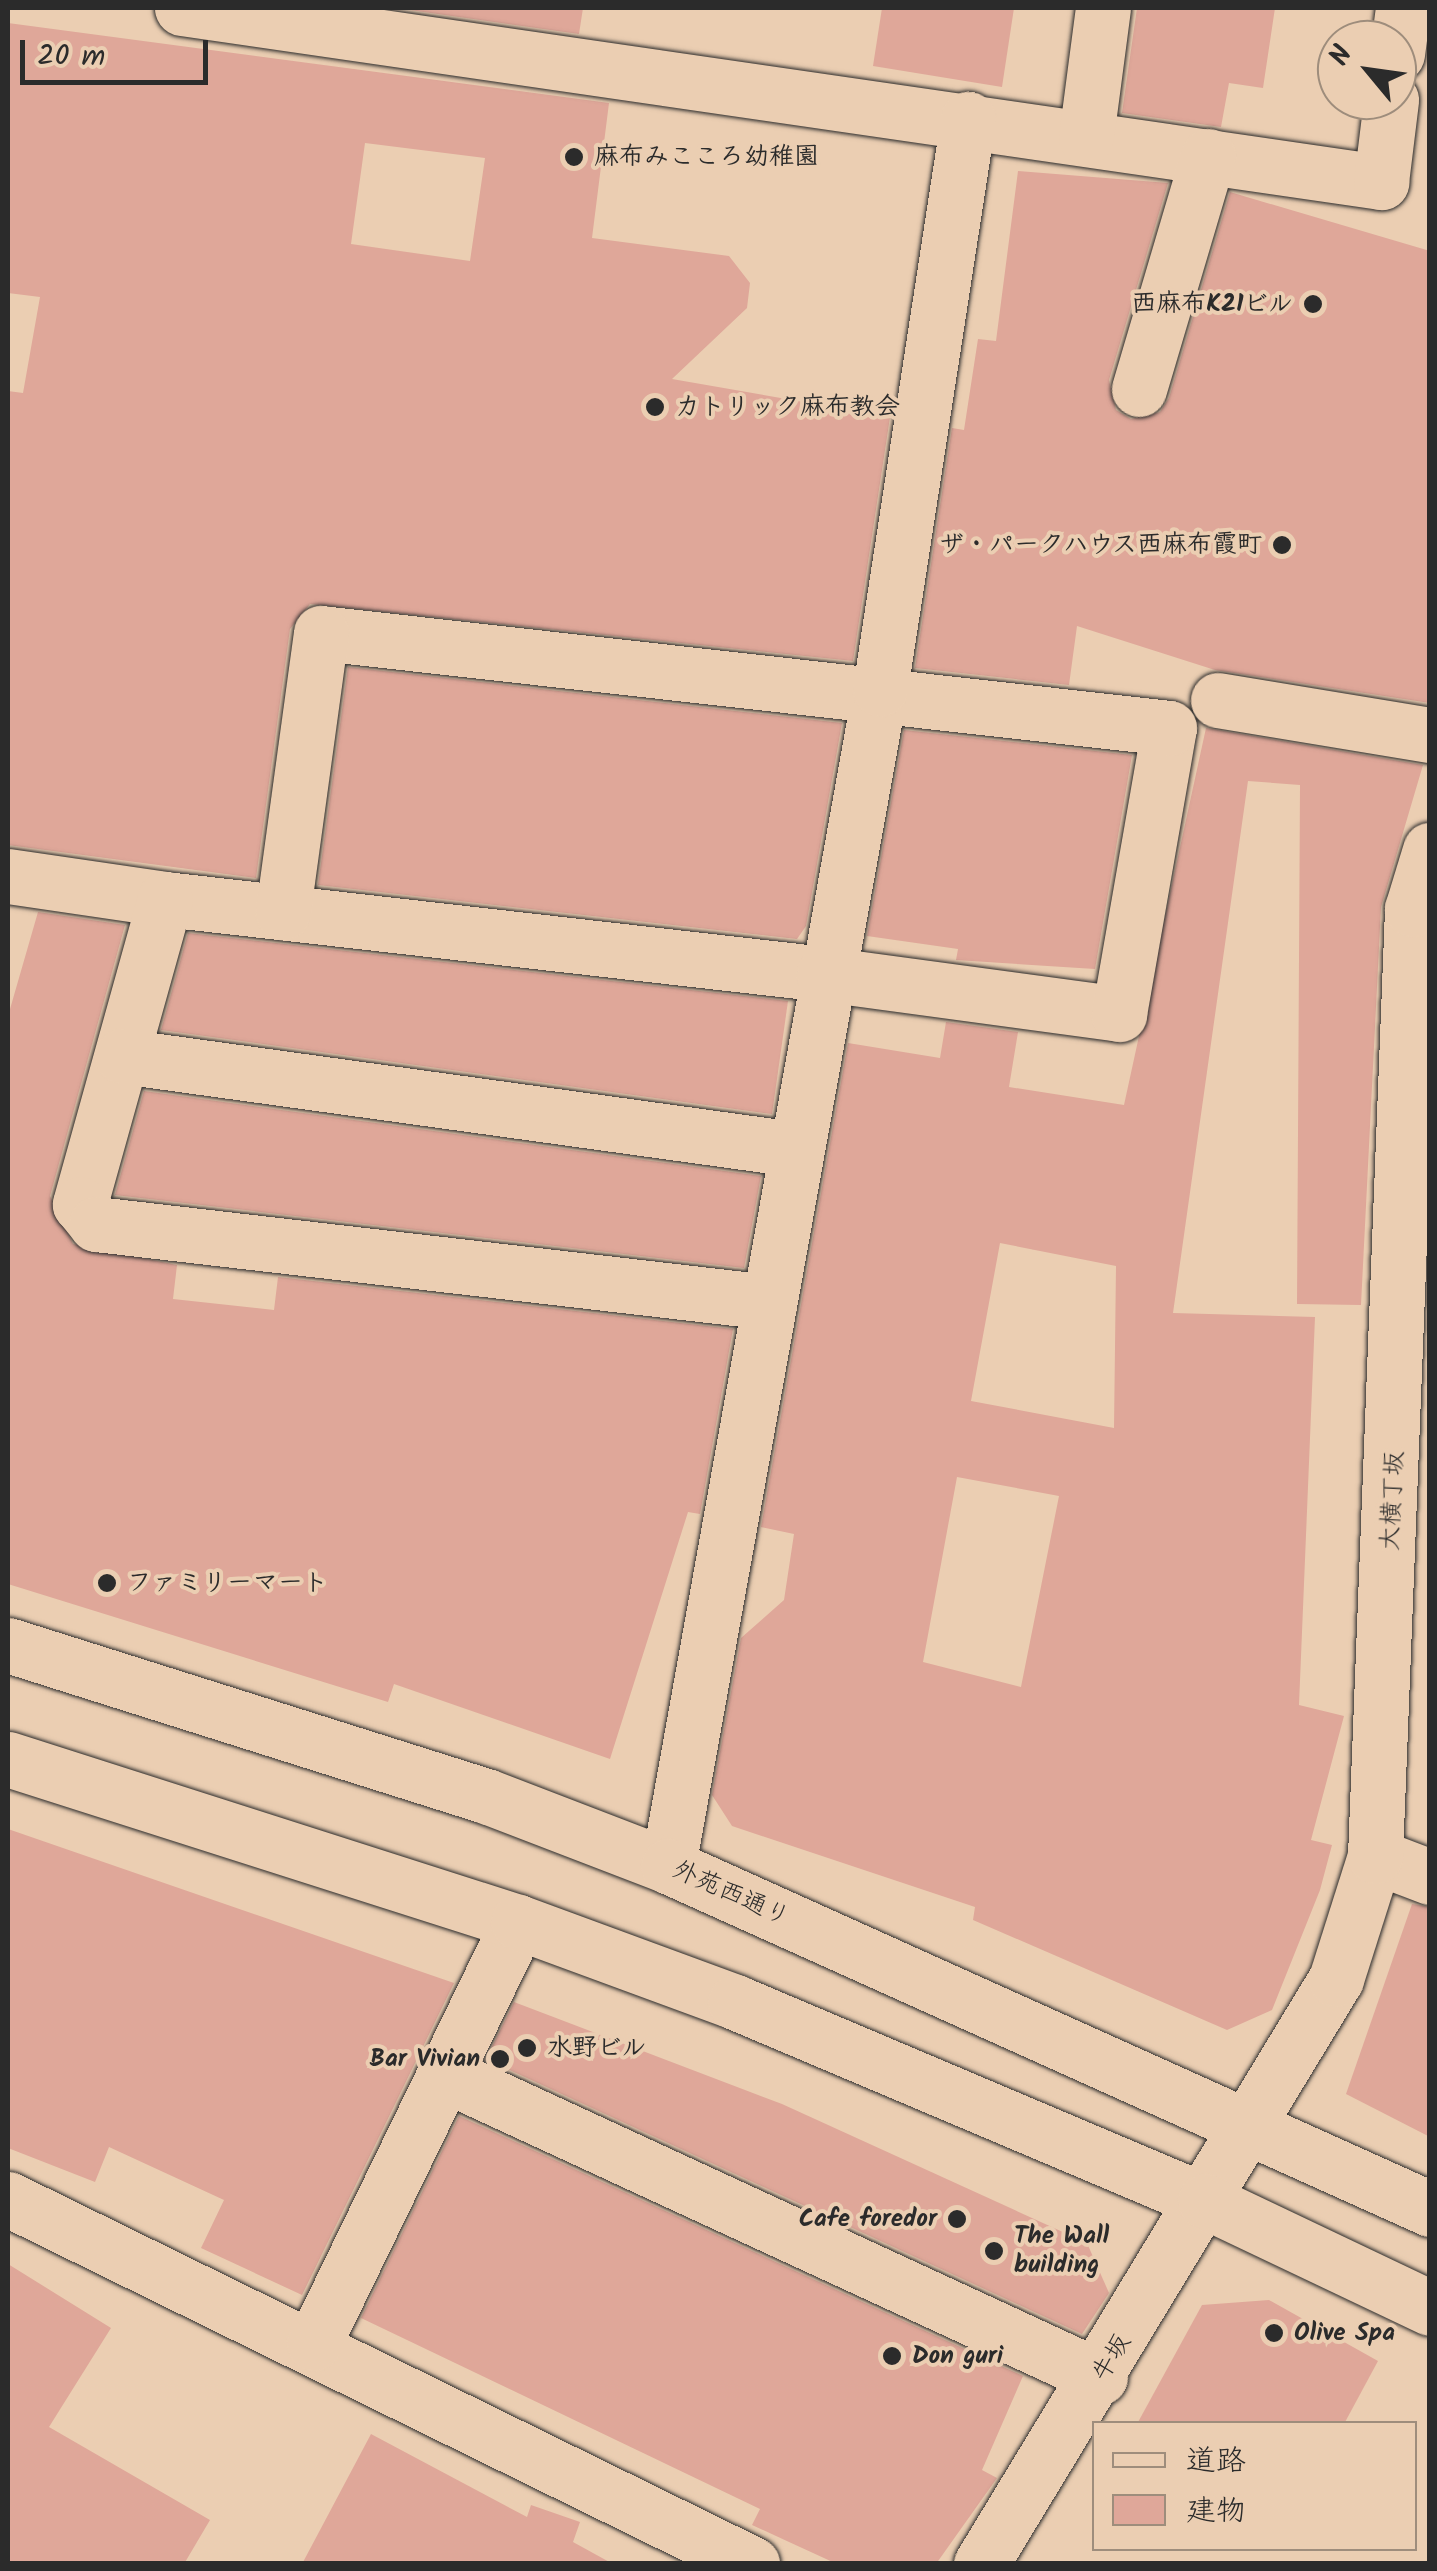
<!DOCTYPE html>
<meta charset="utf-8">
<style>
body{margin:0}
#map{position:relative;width:1437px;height:2571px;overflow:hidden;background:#ebceb2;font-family:Kalam,"Klee One",sans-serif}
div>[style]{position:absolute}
.building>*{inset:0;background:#dfa799}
.roads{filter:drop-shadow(0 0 2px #2b2b2b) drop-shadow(0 0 2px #2b2b2b)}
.minor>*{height:55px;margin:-27.5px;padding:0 27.5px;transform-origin:27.5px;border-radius:27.5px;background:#ebceb2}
.major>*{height:55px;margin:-27.5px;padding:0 27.5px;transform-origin:27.5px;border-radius:27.5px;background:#ebceb2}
.dots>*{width:28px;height:28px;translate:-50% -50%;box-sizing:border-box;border:5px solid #ebceb2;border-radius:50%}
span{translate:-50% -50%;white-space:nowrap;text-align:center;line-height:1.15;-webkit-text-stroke:8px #ebceb2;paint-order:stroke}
.poi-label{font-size:25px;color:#2b2b2b;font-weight:700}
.left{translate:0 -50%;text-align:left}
.right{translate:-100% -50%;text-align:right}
.street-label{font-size:25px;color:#2b2b2b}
.frame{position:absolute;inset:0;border:10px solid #2b2b2b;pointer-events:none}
.legend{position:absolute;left:1092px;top:2421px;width:325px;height:130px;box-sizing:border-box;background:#ebceb2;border:2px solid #9e8d7c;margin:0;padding:12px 18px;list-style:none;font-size:30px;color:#2b2b2b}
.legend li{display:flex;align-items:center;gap:20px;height:50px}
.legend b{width:50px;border:2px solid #9e8d7c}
.north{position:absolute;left:1317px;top:20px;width:100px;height:100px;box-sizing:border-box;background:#ebceb2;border:2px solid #9e8d7c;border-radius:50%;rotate:299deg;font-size:28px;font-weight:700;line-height:40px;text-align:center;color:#2b2b2b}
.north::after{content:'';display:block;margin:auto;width:35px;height:45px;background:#2b2b2b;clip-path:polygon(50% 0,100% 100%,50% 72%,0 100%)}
.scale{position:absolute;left:20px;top:40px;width:188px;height:45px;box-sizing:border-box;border:5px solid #2b2b2b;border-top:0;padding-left:12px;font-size:30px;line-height:35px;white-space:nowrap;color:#2b2b2b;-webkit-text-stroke:8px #ebceb2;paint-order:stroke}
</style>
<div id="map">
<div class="building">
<i style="clip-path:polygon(396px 8px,583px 8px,579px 34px)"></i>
<i style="clip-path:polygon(882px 8px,1014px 8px,1002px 87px,873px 66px)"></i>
<i style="clip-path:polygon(1137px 8px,1275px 8px,1263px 88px,1229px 83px,1221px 127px,1122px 113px)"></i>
<i style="clip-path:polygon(evenodd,8px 23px,609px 103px,592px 238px,729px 256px,750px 283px,747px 308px,672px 379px,890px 417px,853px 661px,310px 604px,290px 629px,256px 878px,8px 845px,8px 391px,23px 393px,40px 297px,8px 293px,8px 23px,365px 143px,485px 158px,470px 261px,351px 244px,365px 143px)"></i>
<i style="clip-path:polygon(1018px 171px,1168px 183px,1109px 380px,1116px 410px,1131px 419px,1160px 412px,1169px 398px,1230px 192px,1430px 251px,1430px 703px,1215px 670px,1077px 626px,1069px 685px,915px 668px,952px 428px,964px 430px,978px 339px,996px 341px)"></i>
<i style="clip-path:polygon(348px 667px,842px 723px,806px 926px,797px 939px,318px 885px)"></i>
<i style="clip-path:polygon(evenodd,1206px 728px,1423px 765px,1381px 907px,1361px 1305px,1297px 1304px,1300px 785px,1248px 781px,1173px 1313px,1315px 1317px,1299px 1705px,1344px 1716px,1311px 1840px,1332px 1845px,1320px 1890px,1272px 2010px,1227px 2030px,973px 1920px,975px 1907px,732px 1826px,712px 1795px,741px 1638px,784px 1600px,794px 1534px,761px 1527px,848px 1043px,940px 1058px,946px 1022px,1018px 1032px,1009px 1087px,1124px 1105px,1206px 728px,1000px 1243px,1116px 1266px,1114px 1428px,971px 1401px,1000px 1243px,1206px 728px,957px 1477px,1059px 1496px,1021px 1687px,923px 1662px,957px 1477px)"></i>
<i style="clip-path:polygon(904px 730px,1132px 755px,1095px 969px,956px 960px,958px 949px,867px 936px)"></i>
<i style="clip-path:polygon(38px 912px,125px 925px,50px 1196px,73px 1244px,177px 1265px,173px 1299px,274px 1310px,278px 1277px,733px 1329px,700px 1514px,688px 1512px,610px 1759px,394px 1684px,388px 1702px,8px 1584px,8px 1016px)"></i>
<i style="clip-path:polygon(188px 933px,788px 1001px,772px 1114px,161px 1030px)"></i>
<i style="clip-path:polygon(144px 1091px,761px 1176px,744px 1268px,115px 1195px)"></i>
<i style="clip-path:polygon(8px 1829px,454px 1983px,302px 2295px,201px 2248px,224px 2200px,109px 2147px,95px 2182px,8px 2148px)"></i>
<i style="clip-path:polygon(1412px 1904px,1430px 1907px,1430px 2137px,1346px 2094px)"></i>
<i style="clip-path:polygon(514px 2002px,782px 2104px,1087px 2243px,1109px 2293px,1082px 2334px,486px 2059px)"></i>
<i style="clip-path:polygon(459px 2116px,1023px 2376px,982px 2470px,997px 2478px,936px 2564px,837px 2564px,752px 2525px,760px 2509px,361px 2318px)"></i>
<i style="clip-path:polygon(8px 2264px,111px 2328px,49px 2427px,210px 2520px,184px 2564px,8px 2564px)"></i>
<i style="clip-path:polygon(1269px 2300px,1378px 2361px,1344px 2424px,1137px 2424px,1202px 2305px)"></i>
<i style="clip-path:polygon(371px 2434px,527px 2517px,531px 2505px,580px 2522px,573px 2542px,613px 2564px,302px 2564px)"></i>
</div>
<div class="roads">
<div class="minor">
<i style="left:182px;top:8px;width:1212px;rotate:8.26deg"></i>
<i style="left:1381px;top:182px;width:83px;rotate:-83deg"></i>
<i style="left:1397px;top:54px;width:46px;rotate:-82.6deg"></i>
<i style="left:1086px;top:137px;width:130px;rotate:-82.5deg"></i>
<i style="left:1139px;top:389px;width:243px;rotate:-73.5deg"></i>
<i style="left:1218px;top:700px;width:215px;rotate:9.4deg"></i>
<i style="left:8px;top:876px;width:159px;rotate:8.3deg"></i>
<i style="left:165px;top:899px;width:663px;rotate:6.49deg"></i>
<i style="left:824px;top:974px;width:298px;rotate:7.7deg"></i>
<i style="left:1119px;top:1014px;width:290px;rotate:-80.1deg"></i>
<i style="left:1169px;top:728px;width:853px;rotate:-173.61deg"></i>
<i style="left:321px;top:633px;width:282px;rotate:97.8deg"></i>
<i style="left:165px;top:899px;width:317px;rotate:105.6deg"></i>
<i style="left:80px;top:1204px;width:26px;rotate:51deg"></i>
<i style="left:96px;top:1224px;width:678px;rotate:6.61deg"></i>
<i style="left:122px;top:1056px;width:678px;rotate:7.88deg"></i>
<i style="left:1375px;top:1856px;width:59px;rotate:20.9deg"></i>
<i style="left:668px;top:1866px;width:1196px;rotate:-79.79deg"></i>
<i style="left:880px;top:689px;width:577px;rotate:-81.22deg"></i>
<i style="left:450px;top:2077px;width:716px;rotate:24.78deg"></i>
<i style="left:8px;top:2199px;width:829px;rotate:26.13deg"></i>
<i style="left:314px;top:2343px;width:468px;rotate:-64.1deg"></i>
<i style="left:981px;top:2564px;width:684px;rotate:-58.75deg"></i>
<i style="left:1336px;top:1979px;width:129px;rotate:-72.4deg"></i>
<i style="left:1375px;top:1856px;width:948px;rotate:-87.76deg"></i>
<i style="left:1412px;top:909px;width:62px;rotate:-73deg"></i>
</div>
<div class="major">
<i style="left:8px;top:1645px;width:501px;rotate:17.53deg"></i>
<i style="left:486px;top:1796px;width:195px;rotate:21deg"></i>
<i style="left:668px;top:1866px;width:836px;rotate:24.23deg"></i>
<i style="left:8px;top:1759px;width:535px;rotate:17.72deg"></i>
<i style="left:518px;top:1922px;width:231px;rotate:20.2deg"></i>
<i style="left:735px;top:2002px;width:510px;rotate:22.95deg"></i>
<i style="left:1205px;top:2201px;width:249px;rotate:25.4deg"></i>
</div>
</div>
<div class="dots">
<i style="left:574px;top:157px;background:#2b2b2b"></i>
<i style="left:1313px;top:304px;background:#2b2b2b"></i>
<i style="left:655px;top:407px;background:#2b2b2b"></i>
<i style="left:1282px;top:545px;background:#2b2b2b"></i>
<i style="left:107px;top:1583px;background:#2b2b2b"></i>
<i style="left:527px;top:2048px;background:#2b2b2b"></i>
<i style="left:500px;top:2059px;background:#2b2b2b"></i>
<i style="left:957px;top:2219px;background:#2b2b2b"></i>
<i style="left:994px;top:2251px;background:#2b2b2b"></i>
<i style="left:1274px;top:2333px;background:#2b2b2b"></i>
<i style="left:892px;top:2356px;background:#2b2b2b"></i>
</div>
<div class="poi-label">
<span class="left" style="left:594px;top:157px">麻布みこころ幼稚園</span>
<span class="right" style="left:1293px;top:304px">西麻布K21ビル</span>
<span class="left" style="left:675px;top:407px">カトリック麻布教会</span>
<span class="right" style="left:1262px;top:545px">ザ・パークハウス西麻布霞町</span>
<span class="left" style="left:127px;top:1583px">ファミリーマート</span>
<span class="left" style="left:547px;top:2048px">水野ビル</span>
<span class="right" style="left:480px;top:2059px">Bar Vivian</span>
<span class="right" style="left:937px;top:2219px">Cafe foredor</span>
<span class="left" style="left:1014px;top:2251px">The Wall<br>building</span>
<span class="left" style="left:1294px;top:2333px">Olive Spa</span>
<span class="left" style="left:912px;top:2356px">Don guri</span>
</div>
<div class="street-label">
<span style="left:1393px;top:1501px;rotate:-87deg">大横丁坂</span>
<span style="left:731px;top:1894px;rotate:24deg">外苑西通り</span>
<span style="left:1112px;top:2358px;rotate:-59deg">牛坂</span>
</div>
<div class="frame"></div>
<ul class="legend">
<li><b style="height:12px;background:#ebceb2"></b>道路</li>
<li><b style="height:28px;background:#dfa799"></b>建物</li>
</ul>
<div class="north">N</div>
<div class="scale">20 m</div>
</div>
